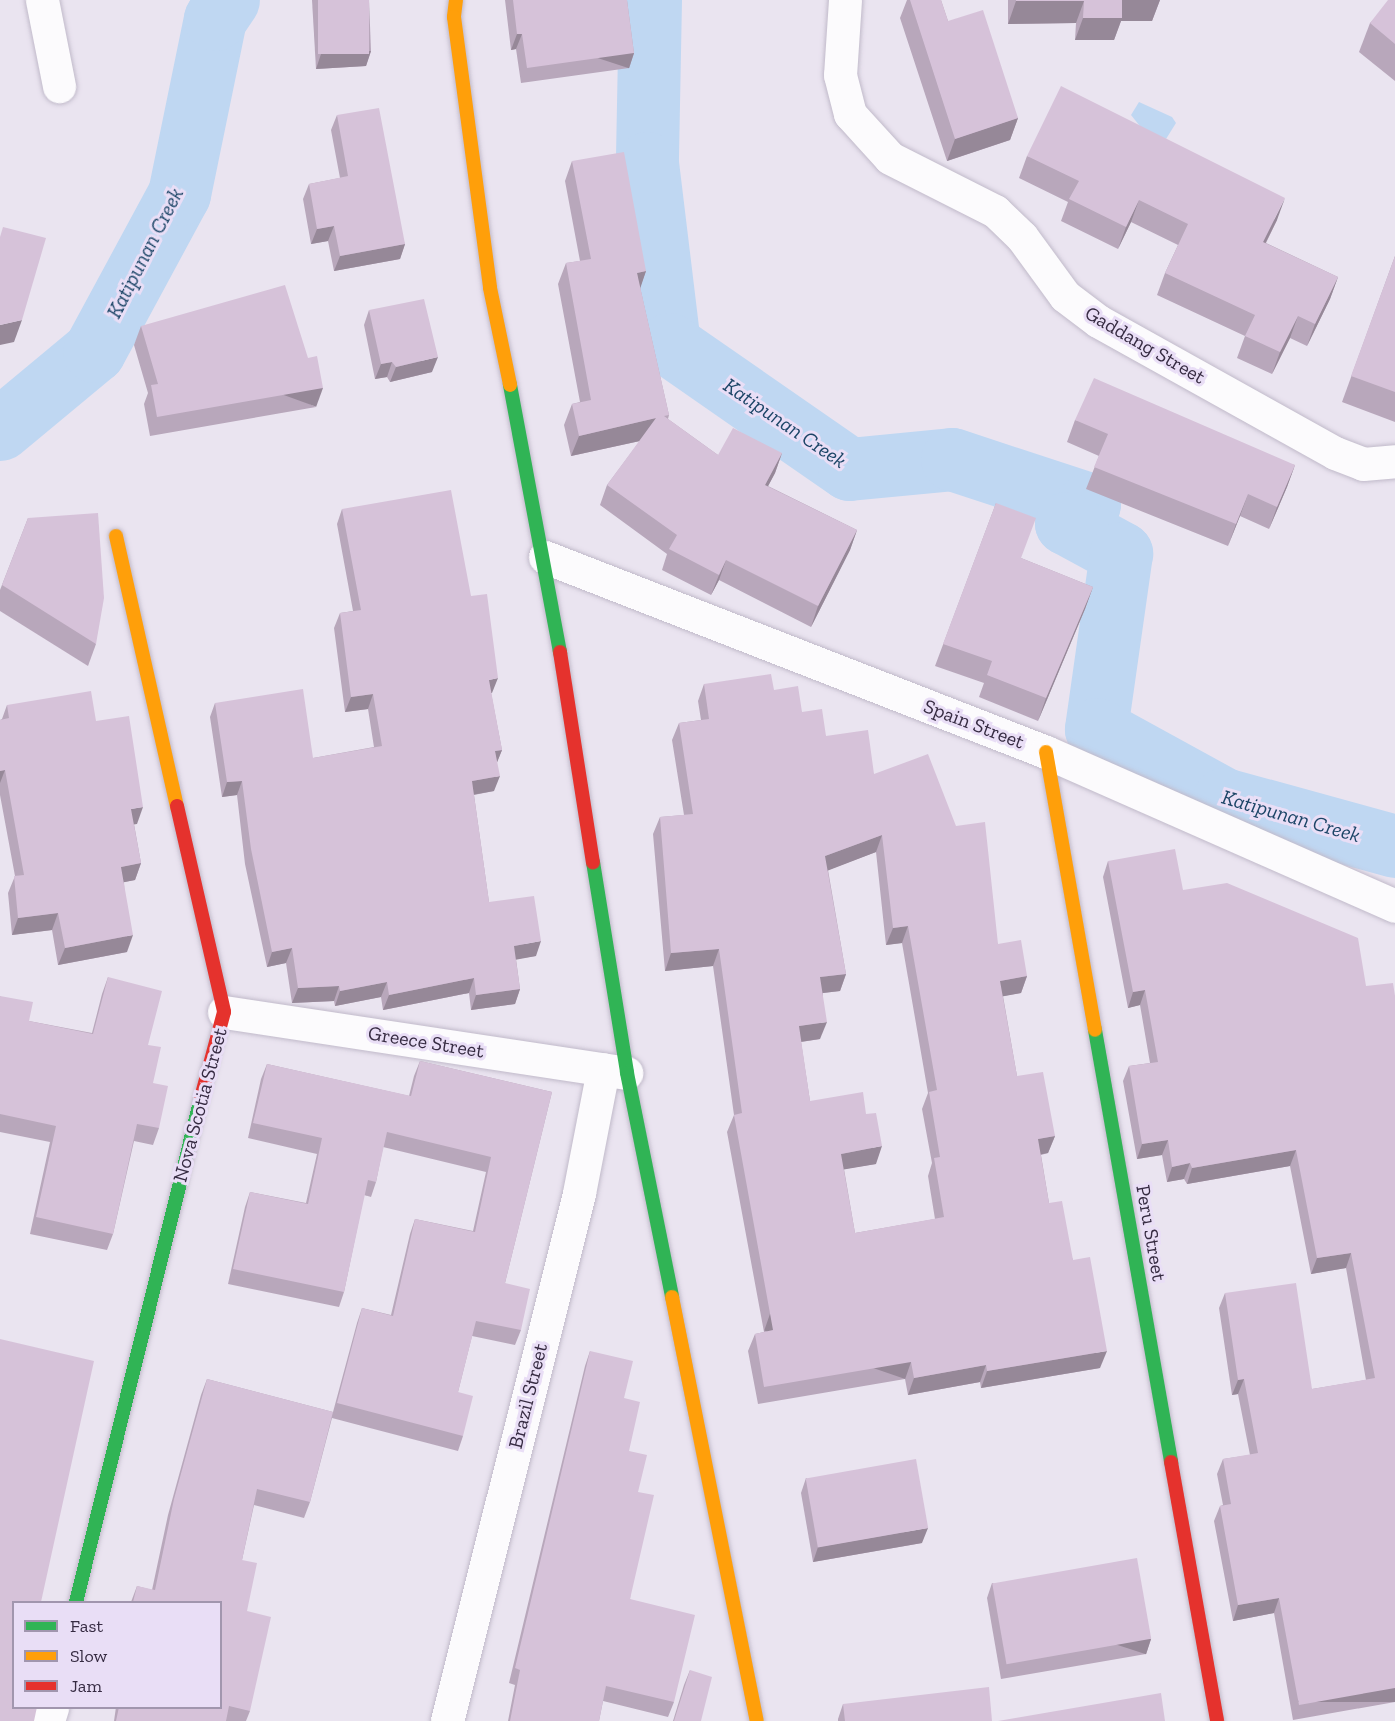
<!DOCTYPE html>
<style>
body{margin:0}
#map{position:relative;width:1395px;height:1721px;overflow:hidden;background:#eae4f0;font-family:"Zilla Slab",serif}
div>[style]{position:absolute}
.water>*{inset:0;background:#bfd7f2}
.river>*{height:63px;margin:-31.5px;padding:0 31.5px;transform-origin:31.5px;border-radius:31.5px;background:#bfd7f2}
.roads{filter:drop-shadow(0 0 2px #c1baca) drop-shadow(0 0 2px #c1baca)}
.street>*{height:33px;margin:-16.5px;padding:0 16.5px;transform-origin:16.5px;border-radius:16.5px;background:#fcfbfd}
.fast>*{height:14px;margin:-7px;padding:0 7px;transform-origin:7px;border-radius:7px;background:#30b455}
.slow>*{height:14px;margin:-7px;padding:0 7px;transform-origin:7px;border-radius:7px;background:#ff9f0a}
.jam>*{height:14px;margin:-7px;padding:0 7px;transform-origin:7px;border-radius:7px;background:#e5322d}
.wall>*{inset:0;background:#b8a7bb}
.shaded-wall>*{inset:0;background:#968898;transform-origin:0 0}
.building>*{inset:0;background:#d6c2d9;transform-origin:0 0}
span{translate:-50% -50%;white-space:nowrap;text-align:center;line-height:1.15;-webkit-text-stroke:6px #e9def6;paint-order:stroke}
.street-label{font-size:20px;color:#362b42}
.water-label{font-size:21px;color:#1c4567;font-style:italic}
.legend{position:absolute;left:12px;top:1601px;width:210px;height:108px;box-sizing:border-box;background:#e9def6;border:2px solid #a196ae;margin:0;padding:8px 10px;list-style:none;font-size:18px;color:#362b42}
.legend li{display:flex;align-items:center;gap:12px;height:30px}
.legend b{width:30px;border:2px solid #a196ae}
</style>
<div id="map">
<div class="water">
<i style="clip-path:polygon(1139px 102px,1172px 117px,1176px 123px,1166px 139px,1143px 130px,1131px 115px)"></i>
</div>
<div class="river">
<i style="left:650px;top:0;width:163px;rotate:91.1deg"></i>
<i style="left:647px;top:163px;width:182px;rotate:83.1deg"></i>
<i style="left:669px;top:344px;width:219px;rotate:34.8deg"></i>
<i style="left:849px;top:469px;width:103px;rotate:-5.5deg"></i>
<i style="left:952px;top:459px;width:144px;rotate:18.2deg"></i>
<i style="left:1089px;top:504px;width:30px;rotate:140deg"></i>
<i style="left:1066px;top:523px;width:63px;rotate:28.6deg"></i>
<i style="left:1121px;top:553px;width:178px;rotate:98.1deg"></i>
<i style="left:1096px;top:729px;width:146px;rotate:28.7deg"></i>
<i style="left:1224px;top:799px;width:177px;rotate:15.4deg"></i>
<i style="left:0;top:429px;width:122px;rotate:-39.7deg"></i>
<i style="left:94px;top:351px;width:179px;rotate:-61.6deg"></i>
<i style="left:179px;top:194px;width:179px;rotate:-78.4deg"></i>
<i style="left:215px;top:19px;width:23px;rotate:-56deg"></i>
</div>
<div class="roads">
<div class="street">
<i style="left:42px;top:0;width:88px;rotate:78.8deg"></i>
<i style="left:845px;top:0;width:75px;rotate:93.8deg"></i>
<i style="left:840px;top:75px;width:40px;rotate:75.6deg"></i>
<i style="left:850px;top:114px;width:59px;rotate:47.7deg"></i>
<i style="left:890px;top:158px;width:118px;rotate:26.8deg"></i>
<i style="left:995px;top:211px;width:37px;rotate:44deg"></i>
<i style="left:1022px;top:237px;width:73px;rotate:53.9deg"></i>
<i style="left:1065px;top:296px;width:41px;rotate:37.1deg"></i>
<i style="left:1098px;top:321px;width:271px;rotate:29.1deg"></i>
<i style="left:1335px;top:453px;width:30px;rotate:21deg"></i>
<i style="left:1363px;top:464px;width:32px;rotate:-5deg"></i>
<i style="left:545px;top:557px;width:538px;rotate:21.27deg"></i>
<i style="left:1046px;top:752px;width:381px;rotate:23.8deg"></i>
<i style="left:224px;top:1012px;width:407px;rotate:8.6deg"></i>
<i style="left:48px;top:1721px;width:14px;rotate:-73deg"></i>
<i style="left:447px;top:1721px;width:544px;rotate:-75.96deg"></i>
<i style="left:579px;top:1193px;width:126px;rotate:-79deg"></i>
</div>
<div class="fast">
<i style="left:510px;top:385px;width:272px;rotate:79.4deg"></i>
<i style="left:593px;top:862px;width:214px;rotate:80.8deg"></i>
<i style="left:627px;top:1073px;width:228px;rotate:78.6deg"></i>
<i style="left:1095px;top:1030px;width:439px;rotate:80deg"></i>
<i style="left:76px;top:1602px;width:519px;rotate:-76.07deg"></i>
</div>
<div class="slow">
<i style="left:456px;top:0;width:17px;rotate:97deg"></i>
<i style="left:454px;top:17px;width:273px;rotate:82.4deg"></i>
<i style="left:490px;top:288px;width:99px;rotate:78.3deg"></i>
<i style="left:116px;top:536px;width:277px;rotate:77.3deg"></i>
<i style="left:1046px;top:752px;width:282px;rotate:80deg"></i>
<i style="left:672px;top:1297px;width:432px;rotate:78.7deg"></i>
</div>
<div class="jam">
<i style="left:560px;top:652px;width:213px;rotate:81.1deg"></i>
<i style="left:177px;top:806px;width:211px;rotate:77.1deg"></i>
<i style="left:224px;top:1012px;width:89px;rotate:105deg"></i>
<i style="left:1171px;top:1462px;width:263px;rotate:79.9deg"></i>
</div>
</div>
<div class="wall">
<i style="clip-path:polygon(312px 0,369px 0,371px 51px,366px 66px,316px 69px)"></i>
<i style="clip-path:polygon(505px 0,627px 0,634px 53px,629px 68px,521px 83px,516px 49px,511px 50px)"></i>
<i style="clip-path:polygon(907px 0,941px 0,948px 21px,1018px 118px,1010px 140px,947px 161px,900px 18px)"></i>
<i style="clip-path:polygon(1008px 0,1160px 0,1152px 21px,1121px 21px,1114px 40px,1075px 40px,1076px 23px,1008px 24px)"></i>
<i style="clip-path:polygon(1395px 0,1395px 81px,1359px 52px,1370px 23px)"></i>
<i style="clip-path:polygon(337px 115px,405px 244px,400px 259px,334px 271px,328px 241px,311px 244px,303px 199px,309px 184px,340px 178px,331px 130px)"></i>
<i style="clip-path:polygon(1027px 156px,1277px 220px,1266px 243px,1338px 277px,1330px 299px,1307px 346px,1290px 338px,1272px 374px,1237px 358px,1245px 336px,1157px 295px,1165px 273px,1178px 245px,1131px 222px,1118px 249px,1061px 221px,1068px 202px,1019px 178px)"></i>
<i style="clip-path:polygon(572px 161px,646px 271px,640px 287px,669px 415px,668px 419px,718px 455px,782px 453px,775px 473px,768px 486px,857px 530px,850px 550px,811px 627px,719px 580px,711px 595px,662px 570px,667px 554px,600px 505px,607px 485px,640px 441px,571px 456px,564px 425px,572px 404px,580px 402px,558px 284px,566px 263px,580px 261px,565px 181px)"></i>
<i style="clip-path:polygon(1395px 256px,1395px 422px,1342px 402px)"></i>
<i style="clip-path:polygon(369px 310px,432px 372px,390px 382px,387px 377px,375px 379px,364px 325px)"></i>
<i style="clip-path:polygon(141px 326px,316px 407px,150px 436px,144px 404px,148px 393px,134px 345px)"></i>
<i style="clip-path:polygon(1075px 420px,1295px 465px,1287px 487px,1269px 529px,1240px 516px,1228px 546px,1086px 489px,1099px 456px,1067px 442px)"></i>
<i style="clip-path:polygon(996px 503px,1021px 558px,1093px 587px,1085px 609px,1038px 721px,979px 697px,984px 683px,935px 666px)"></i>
<i style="clip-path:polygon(342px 509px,471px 596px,492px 693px,491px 693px,502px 750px,497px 762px,494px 791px,474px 795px,489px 902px,536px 956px,516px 959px,520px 989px,515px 1004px,471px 1010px,469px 993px,383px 1010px,381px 997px,335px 1006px,334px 1001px,292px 1003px,286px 963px,267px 967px,245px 864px,237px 795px,222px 797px,210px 717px,215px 703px,313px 758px,374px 747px,368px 709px,345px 712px,334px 628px,340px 613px,353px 611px,337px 524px)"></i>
<i style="clip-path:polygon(28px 518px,96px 644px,88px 666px,0 611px,0 590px)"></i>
<i style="clip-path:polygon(evenodd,704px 684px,774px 690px,802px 712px,826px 736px,874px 774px,998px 944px,1027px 976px,1021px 993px,1003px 996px,1017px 1076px,1055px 1136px,1048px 1153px,1041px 1155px,1049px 1203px,1073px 1260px,1100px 1368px,981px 1388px,980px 1382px,908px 1395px,905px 1379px,758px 1404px,748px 1351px,755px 1334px,764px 1332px,727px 1132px,734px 1115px,713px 966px,665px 971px,653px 834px,660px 817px,684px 815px,672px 740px,679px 723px,701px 720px,698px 701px,704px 684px,876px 852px,886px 945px,902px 943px,928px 1093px,922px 1109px,932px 1163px,928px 1176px,935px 1219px,855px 1233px,844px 1169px,876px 1164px,866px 1114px,810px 1101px,801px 1042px,820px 1039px,823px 993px,840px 991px,846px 974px,828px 870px,876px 852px)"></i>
<i style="clip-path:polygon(7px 705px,96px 721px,137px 824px,134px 824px,141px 863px,135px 880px,124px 882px,127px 952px,58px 965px,52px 930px,12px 935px,8px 893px,15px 876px,0 795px,0 720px,2px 719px)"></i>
<i style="clip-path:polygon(1108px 861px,1183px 890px,1366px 986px,1395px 996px,1395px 1702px,1293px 1720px,1274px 1613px,1233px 1621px,1214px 1521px,1220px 1506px,1223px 1505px,1217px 1474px,1223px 1459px,1250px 1455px,1238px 1394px,1232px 1395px,1219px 1308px,1225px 1293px,1312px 1389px,1366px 1380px,1346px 1268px,1311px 1274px,1290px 1166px,1187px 1184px,1184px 1179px,1167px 1182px,1162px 1155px,1137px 1159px,1123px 1081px,1129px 1066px,1150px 1063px,1140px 1005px,1128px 1008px,1103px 877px)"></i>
<i style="clip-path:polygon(108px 977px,148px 1045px,159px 1128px,153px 1145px,134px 1141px,113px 1234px,107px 1250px,30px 1234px,50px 1142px,0 1132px,0 996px,29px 1021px,92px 1033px,102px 994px)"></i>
<i style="clip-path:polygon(420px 1061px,552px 1092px,505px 1283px,521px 1330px,515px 1345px,472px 1336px,458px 1392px,463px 1436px,458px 1451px,332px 1418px,310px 1502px,304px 1518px,254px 1505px,242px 1560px,247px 1611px,250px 1711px,246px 1721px,114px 1721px,116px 1707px,220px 1707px,220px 1602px,131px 1602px,137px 1586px,152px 1590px,168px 1515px,201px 1395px,207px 1379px,333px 1412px,357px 1323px,362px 1308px,391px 1315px,410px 1234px,415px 1219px,473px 1231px,486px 1172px,383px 1147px,376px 1182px,371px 1197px,364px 1195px,344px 1292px,339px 1307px,228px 1284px,245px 1207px,250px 1192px,306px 1203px,317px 1154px,248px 1138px,261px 1079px,267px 1064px,409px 1096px,414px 1076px)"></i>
<i style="clip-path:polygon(590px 1351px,624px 1398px,629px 1451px,638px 1492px,630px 1599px,674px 1702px,668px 1717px,603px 1701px,599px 1721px,508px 1721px,515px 1685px,509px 1683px,585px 1366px)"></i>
<i style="clip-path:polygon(806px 1478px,922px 1543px,813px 1562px,801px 1493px)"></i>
<i style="clip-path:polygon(992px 1583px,1151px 1639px,1146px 1654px,1001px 1679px,987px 1598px)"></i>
<i style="clip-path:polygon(690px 1670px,701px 1721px,673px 1721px,684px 1685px)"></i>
<i style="clip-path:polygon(843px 1704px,992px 1721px,838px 1721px,838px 1719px)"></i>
</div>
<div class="shaded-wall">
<i style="clip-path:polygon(1122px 0,1160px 0,1152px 21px,1121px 21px,1114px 40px,1075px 40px,1083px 18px)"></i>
<i style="clip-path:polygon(1016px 1px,1084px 1px,1076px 23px,1008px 24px)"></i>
<i style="clip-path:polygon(517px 34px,522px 34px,516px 49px,511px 50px)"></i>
<i style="clip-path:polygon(371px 51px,366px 66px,316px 69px,321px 54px)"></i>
<i style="left:634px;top:53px;width:16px;height:108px;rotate:108deg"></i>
<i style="clip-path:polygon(1018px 118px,1010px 140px,947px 161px,955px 139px)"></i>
<i style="clip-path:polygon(1285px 198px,1277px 220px,1255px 264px,1263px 242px)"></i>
<i style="clip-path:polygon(1139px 200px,1131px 222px,1118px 249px,1126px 227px)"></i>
<i style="clip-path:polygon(334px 226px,328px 241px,311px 244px,317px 229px)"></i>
<i style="clip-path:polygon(405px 244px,400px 259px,334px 271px,340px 256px)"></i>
<i style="clip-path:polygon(646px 271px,639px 292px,637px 273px)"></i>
<i style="clip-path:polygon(1338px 277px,1330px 299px,1307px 346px,1315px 324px)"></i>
<i style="clip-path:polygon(1298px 316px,1290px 338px,1272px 374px,1280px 352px)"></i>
<i style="clip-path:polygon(22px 320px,14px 342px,0 345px,0 325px)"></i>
<i style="clip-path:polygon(438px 357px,432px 372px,390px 382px,396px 367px)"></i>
<i style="clip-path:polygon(392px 362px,387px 377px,375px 379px,381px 364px)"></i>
<i style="left:323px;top:388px;width:20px;height:169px;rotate:110deg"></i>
<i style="clip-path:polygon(656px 418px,649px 439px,571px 456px,579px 436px)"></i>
<i style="clip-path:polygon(782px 453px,775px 473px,758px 505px,765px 485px)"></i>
<i style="clip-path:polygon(1295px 465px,1287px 487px,1269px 529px,1277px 507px)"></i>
<i style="clip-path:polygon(1248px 494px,1240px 516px,1228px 546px,1236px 524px)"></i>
<i style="clip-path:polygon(857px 530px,850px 550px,811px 627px,818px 606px)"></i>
<i style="clip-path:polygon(726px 560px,719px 580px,711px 595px,719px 575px)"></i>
<i style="clip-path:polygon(1093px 587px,1085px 609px,1038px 721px,1046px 698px)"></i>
<i style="clip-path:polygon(498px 678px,492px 693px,483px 694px,489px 680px)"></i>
<i style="clip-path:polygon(373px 694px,368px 709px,345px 712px,351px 697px)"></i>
<i style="clip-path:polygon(502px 750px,496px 765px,495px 751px)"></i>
<i style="clip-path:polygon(5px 770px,0 783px,0 771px)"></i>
<i style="clip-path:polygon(500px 776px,494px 791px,466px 796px,472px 781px)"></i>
<i style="clip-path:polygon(242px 781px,237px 795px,222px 797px,227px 782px)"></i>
<i style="clip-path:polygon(143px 807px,137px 824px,124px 826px,131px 809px)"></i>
<i style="clip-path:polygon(882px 835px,876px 852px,819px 874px,825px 856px)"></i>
<i style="clip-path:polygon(141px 863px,135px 880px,115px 884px,121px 867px)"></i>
<i style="clip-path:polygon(58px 913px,52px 930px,12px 935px,18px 918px)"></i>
<i style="clip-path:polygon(908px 926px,902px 943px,886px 945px,893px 928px)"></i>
<i style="clip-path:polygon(133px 935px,127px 952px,58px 965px,65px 948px)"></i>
<i style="clip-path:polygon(541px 941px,536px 956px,509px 961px,514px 946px)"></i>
<i style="clip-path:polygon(292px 948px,286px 963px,267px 967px,272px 952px)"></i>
<i style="clip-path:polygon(719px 949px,713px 966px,665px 971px,671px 953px)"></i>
<i style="clip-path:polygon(846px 974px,840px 991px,814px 994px,820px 977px)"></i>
<i style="clip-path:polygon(1027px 976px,1021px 993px,994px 998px,1000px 981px)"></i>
<i style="clip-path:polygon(474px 978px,469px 993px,383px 1010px,389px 995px)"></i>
<i style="clip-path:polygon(387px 982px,381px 997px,335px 1006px,340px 991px)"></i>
<i style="clip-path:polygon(339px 986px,334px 1001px,292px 1003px,298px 988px)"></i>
<i style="clip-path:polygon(520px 989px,515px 1004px,471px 1010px,476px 995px)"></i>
<i style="clip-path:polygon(1145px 990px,1140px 1005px,1128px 1008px,1133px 992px)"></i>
<i style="clip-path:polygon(827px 1022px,820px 1039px,793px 1043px,799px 1026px)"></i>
<i style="clip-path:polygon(1055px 1136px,1048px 1153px,1032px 1156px,1038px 1139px)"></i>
<i style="clip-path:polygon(1168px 1140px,1162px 1155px,1137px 1159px,1142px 1144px)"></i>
<i style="clip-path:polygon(882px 1146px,876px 1164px,835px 1171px,841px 1154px)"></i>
<i style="clip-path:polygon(1296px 1150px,1290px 1166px,1187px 1184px,1192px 1168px)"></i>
<i style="clip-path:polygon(1190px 1163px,1184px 1179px,1167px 1182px,1172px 1167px)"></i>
<i style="clip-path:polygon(1351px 1253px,1346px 1268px,1311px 1274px,1317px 1258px)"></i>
<i style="clip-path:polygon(1107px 1351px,1100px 1368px,981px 1388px,987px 1371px)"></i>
<i style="left:911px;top:1362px;width:18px;height:149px;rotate:109deg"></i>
<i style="clip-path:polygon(986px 1365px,980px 1382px,908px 1395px,914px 1378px)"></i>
<i style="clip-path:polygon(1244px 1379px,1238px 1394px,1232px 1395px,1238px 1380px)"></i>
<i style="clip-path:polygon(928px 1528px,922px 1543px,813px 1562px,818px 1547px)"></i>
<i style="clip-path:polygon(1279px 1598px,1274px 1613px,1233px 1621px,1238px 1605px)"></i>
<i style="left:1151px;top:1639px;width:16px;height:147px;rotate:108deg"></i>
<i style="left:1395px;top:1688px;width:14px;height:97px;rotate:90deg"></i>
</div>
<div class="building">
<i style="left:318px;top:0;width:51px;height:54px"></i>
<i style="clip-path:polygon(513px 0,627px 0,634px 53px,527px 68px,522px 34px,517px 34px)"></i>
<i style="clip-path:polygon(910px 0,941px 0,948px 21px,983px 10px,1018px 118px,955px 139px)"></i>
<i style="clip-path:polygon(1016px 0,1122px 0,1122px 18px,1083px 18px,1084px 1px,1016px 1px)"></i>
<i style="clip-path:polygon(1388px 0,1395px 0,1395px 44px,1370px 23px)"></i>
<i style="clip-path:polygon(1061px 86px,1285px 198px,1263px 242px,1338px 277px,1315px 324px,1298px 316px,1280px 352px,1245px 336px,1255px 315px,1165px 273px,1188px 224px,1139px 200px,1126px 227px,1069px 199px,1079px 181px,1027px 156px)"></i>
<i style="clip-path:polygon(379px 108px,405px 244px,340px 256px,334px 226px,317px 229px,309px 184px,348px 176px,337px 115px)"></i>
<i style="clip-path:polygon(624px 152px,646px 271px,637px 273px,669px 415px,664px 416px,718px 455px,733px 428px,782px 453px,765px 485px,857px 530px,818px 606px,726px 560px,719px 575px,669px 549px,677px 535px,607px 485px,656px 418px,579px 436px,572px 404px,591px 400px,566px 263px,591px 259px,572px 161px)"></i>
<i style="clip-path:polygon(3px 227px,46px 238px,22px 320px,0 325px,0 237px)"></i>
<i style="clip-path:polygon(1395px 256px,1395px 392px,1351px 376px)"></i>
<i style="clip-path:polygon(285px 285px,308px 358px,317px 356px,323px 388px,157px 417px,151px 385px,158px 384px,141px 326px)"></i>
<i style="clip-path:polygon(424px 299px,438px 357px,396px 367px,392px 362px,381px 364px,369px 310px)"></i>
<i style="clip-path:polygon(1094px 378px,1295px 465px,1277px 507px,1248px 494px,1236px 524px,1094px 467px,1108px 434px,1075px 420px)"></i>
<i style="clip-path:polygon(451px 490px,471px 596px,487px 594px,498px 678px,489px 680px,502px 750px,495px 751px,500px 776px,472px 781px,489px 902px,534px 896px,541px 941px,514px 946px,520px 989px,476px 995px,474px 978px,389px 995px,387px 982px,340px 991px,339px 986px,298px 988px,292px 948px,272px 952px,251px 849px,242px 781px,227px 782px,215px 703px,303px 689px,313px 758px,382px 746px,373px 694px,351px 697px,340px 613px,361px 610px,342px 509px)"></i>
<i style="clip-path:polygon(996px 503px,1036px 518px,1021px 558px,1093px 587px,1046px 698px,987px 675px,992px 661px,943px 644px)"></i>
<i style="clip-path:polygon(98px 513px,104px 598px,96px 644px,2px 585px,28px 518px)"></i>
<i style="clip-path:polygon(evenodd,771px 674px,774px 690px,798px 686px,802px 712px,822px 709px,826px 736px,868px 730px,874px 774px,928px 754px,956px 826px,985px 822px,998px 944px,1021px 940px,1027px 976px,1000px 981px,1017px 1076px,1043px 1072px,1055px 1136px,1038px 1139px,1049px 1203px,1062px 1201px,1073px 1260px,1090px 1257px,1107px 1351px,987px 1371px,986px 1365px,914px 1378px,911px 1362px,764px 1387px,755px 1334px,773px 1330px,734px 1115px,742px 1113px,719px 949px,671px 953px,660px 817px,693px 814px,679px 723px,709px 719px,704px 684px,771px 674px,882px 835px,893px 928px,908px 926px,937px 1090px,929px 1092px,940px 1157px,934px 1158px,944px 1217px,855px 1233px,841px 1154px,882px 1146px,876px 1113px,866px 1114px,863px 1092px,810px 1101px,799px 1026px,827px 1022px,820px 977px,846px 974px,825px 856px,882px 835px)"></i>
<i style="clip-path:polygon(91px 691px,96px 721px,129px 716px,143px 807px,131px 809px,141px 863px,121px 867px,133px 935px,65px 948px,58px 913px,18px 918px,14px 876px,24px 875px,5px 770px,0 771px,0 720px,9px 718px,7px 705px)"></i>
<i style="clip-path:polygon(1175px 849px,1183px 890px,1227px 883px,1358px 938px,1366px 986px,1393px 983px,1395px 996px,1395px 1688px,1299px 1705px,1279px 1598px,1238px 1605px,1220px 1506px,1231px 1504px,1223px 1459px,1258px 1453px,1244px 1379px,1238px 1380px,1225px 1293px,1296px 1283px,1312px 1389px,1375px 1378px,1351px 1253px,1317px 1258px,1296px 1150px,1192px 1168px,1190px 1163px,1172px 1167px,1168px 1140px,1142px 1144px,1129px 1066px,1158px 1062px,1145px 990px,1133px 992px,1108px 861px)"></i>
<i style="clip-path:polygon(108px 977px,162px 991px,148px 1045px,161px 1047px,153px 1083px,168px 1086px,159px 1128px,137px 1124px,113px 1234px,36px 1217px,56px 1126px,0 1114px,0 996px,33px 1002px,29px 1021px,93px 1034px)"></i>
<i style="clip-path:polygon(420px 1061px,552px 1092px,505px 1283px,530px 1289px,521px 1330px,476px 1321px,458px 1392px,473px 1396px,463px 1436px,337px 1403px,362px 1308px,393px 1316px,415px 1219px,475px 1232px,491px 1157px,387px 1132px,376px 1182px,368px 1180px,344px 1292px,233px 1269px,250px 1192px,308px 1204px,322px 1138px,253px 1123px,267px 1064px,411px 1096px)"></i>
<i style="clip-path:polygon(0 1339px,94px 1361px,41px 1602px,14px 1602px,14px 1707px,37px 1707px,34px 1721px,0 1721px)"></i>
<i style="clip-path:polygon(590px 1351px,633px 1361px,624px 1398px,640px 1402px,629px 1451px,647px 1455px,638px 1492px,654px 1495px,630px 1599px,695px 1615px,674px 1702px,606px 1686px,599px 1721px,510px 1721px,520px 1670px,515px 1668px)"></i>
<i style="clip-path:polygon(207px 1379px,333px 1412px,310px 1502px,257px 1489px,242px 1560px,257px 1563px,247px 1611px,271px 1617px,250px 1711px,229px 1706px,226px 1721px,116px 1721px,119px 1707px,220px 1707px,220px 1602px,133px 1602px,137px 1586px,155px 1590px,174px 1499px)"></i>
<i style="left:916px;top:1459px;width:70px;height:112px;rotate:80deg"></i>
<i style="left:1137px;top:1558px;width:82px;height:147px;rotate:80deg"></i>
<i style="clip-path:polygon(690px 1670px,712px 1677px,701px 1721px,674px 1721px)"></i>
<i style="clip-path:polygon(989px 1687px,992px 1721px,845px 1721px,843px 1704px)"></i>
<i style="clip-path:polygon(1161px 1693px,1165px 1721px,998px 1721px)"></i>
</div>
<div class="street-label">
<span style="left:1145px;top:345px;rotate:30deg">Gaddang Street</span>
<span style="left:974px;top:724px;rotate:21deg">Spain Street</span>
<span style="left:426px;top:1042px;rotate:9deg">Greece Street</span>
<span style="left:200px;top:1105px;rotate:-75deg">Nova Scotia Street</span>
<span style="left:1151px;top:1233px;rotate:80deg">Peru Street</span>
<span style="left:528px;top:1396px;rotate:-76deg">Brazil Street</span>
</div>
<div class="water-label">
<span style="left:145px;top:253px;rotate:-63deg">Katipunan Creek</span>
<span style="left:785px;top:423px;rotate:34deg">Katipunan Creek</span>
<span style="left:1291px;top:816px;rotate:16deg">Katipunan Creek</span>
</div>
<ul class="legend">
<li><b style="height:8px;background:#30b455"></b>Fast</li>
<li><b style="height:8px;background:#ff9f0a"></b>Slow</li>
<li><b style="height:8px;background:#e5322d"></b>Jam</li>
</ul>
</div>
